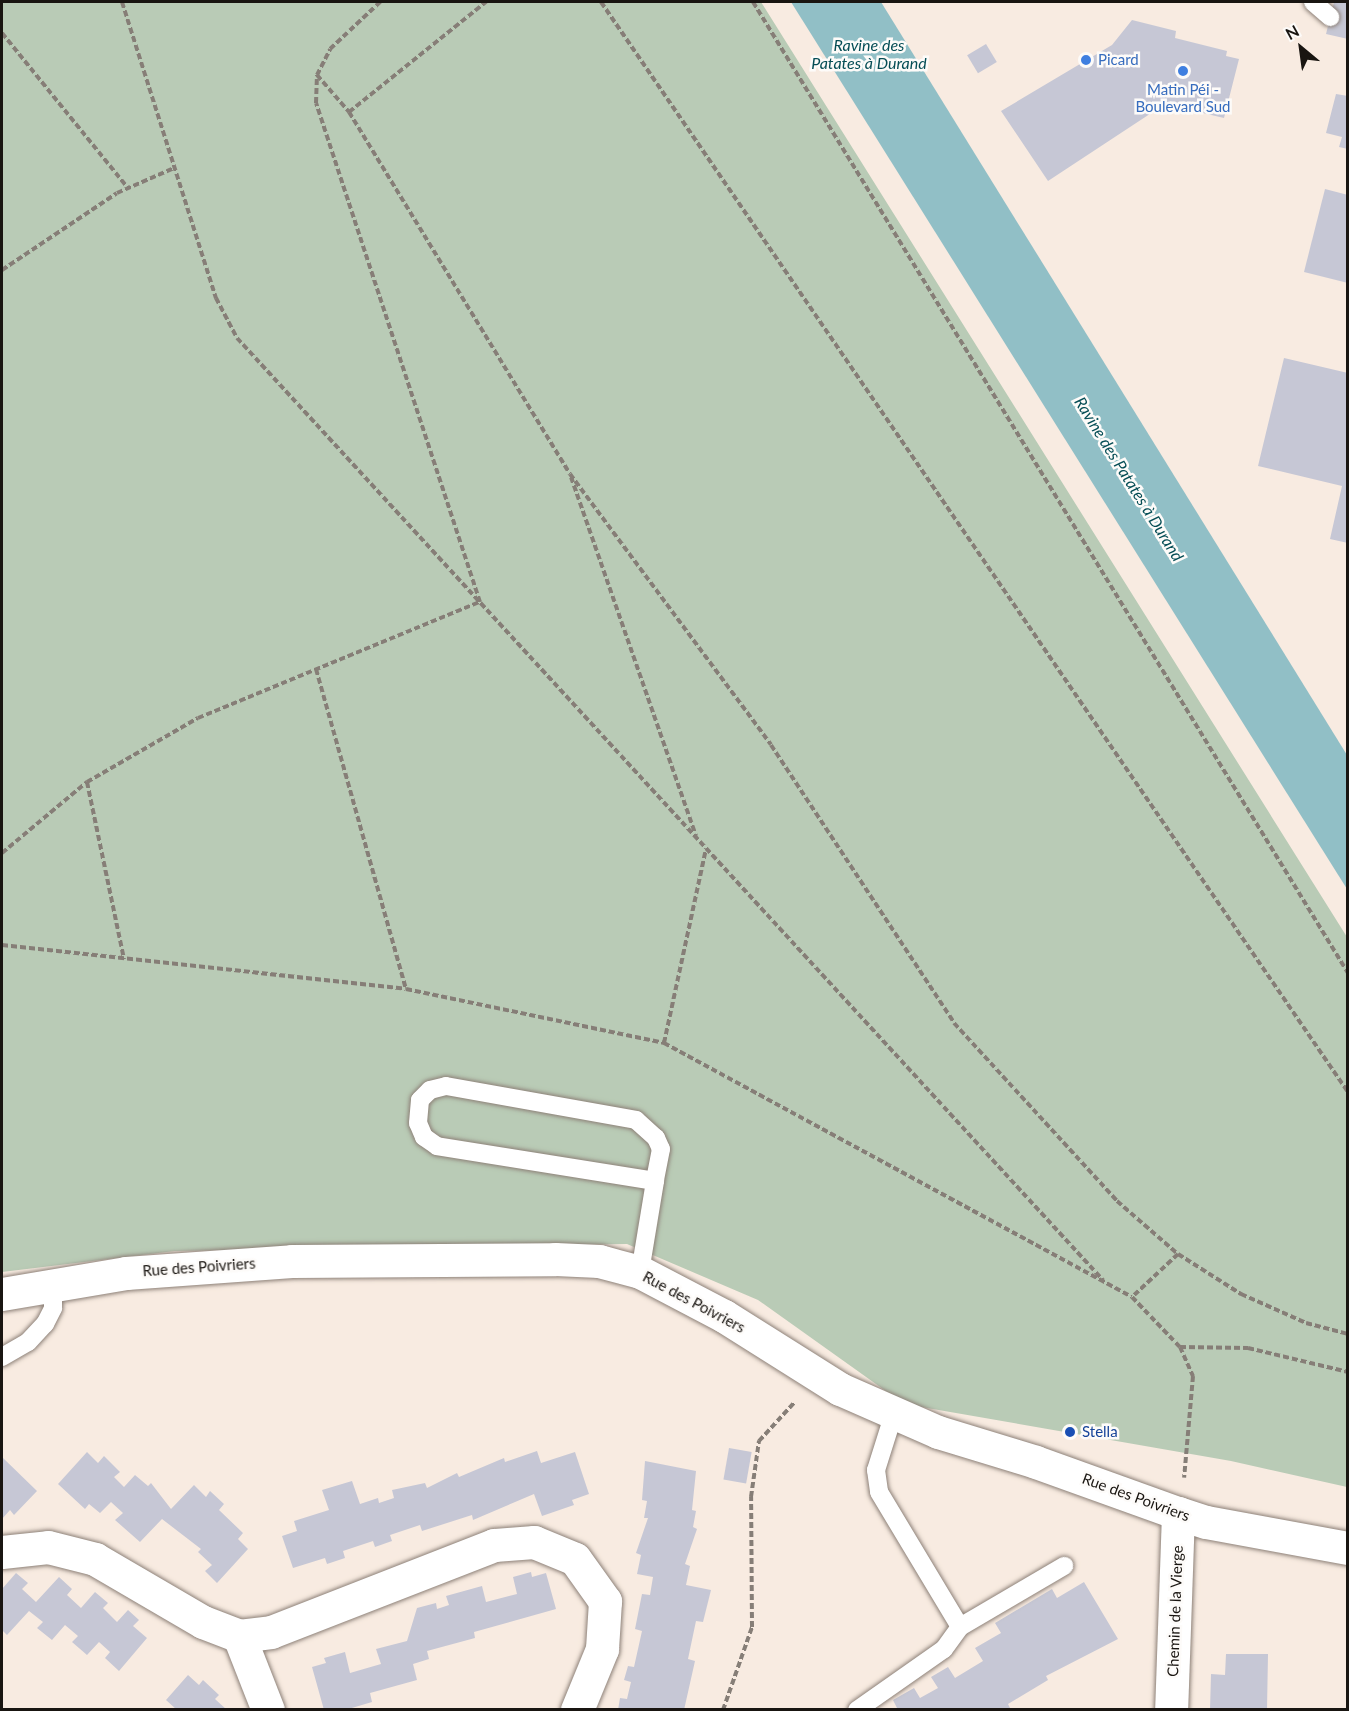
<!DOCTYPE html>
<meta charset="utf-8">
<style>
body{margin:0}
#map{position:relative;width:1349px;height:1711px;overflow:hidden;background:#f8ebe1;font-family:Lato,sans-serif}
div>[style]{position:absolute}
.green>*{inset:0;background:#b9cbb6}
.water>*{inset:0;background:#91bfc6}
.building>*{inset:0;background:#c6c7d5;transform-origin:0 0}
.path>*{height:4px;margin-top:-2px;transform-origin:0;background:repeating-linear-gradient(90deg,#867e77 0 6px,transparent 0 9px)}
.roads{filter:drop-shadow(0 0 2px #8d8178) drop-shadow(0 0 2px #8d8178)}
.service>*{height:18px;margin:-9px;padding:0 9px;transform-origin:9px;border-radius:9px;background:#fff}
.minor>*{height:33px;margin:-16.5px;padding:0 16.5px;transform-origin:16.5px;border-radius:16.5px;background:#fff}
.tertiary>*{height:33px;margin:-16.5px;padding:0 16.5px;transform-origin:16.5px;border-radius:16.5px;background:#fff}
.dots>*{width:16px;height:16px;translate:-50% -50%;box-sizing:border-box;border:3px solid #fdfbf9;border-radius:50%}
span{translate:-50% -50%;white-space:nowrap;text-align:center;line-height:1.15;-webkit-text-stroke:5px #fdfbf9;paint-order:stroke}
.shop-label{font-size:15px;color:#366cbe}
.left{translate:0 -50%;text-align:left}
.street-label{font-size:15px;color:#191511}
.transit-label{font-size:15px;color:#164399}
.water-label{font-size:16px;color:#054d55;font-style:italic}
.frame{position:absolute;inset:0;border:3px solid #191511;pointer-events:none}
.north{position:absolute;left:1271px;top:18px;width:60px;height:60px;-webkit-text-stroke:4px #fdfbf9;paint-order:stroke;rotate:331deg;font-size:16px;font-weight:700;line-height:24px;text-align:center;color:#191511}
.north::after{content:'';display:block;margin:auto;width:21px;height:27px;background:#191511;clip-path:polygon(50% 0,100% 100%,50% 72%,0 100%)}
</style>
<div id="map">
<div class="green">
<i style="clip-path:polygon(2px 2px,761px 2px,1347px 937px,1347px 1487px,1231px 1461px,904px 1404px,758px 1300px,627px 1244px,175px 1251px,2px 1272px)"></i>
</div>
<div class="water">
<i style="clip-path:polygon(791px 2px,881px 2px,1347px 755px,1347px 889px)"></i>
</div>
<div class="building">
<i style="clip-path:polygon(1334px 2px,1348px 2px,1348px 39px,1326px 34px)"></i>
<i style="clip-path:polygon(1132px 20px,1176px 31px,1175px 38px,1227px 51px,1226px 56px,1239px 59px,1224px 118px,1165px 104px,1048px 181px,1001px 111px,1112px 45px)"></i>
<i style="left:986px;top:44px;width:21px;height:22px;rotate:59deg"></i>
<i style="clip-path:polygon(1336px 94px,1348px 96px,1348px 149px,1339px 147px,1342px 137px,1326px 133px)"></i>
<i style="clip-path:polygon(1325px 189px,1348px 195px,1348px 283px,1304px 272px)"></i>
<i style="clip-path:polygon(1284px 358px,1348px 373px,1348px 543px,1330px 539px,1342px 486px,1258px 466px)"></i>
<i style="left:729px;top:1448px;width:23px;height:32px;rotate:10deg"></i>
<i style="clip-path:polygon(537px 1451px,541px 1463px,575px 1452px,589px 1494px,572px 1500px,574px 1505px,542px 1516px,534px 1494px,473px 1520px,472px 1515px,422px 1531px,420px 1525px,390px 1535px,392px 1541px,375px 1547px,373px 1541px,343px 1551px,345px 1558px,327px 1564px,325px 1558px,293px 1568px,282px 1536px,297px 1531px,294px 1521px,329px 1510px,322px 1490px,352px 1481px,360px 1504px,378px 1498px,379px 1503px,394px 1498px,392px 1490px,425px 1483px,427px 1488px,457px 1473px,459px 1477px,504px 1458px,505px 1462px)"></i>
<i style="clip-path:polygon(87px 1452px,98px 1463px,104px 1456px,120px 1472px,114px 1477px,124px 1487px,135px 1475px,148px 1486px,151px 1483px,171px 1509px,194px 1485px,206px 1497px,210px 1491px,224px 1504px,219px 1510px,243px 1533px,238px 1539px,248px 1549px,217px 1583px,205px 1571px,212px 1565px,198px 1552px,201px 1549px,162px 1519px,140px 1542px,115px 1520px,123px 1513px,111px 1502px,100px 1513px,89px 1504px,85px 1509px,58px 1484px)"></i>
<i style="clip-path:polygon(2px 1457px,37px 1491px,14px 1515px,10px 1510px,2px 1519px)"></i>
<i style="clip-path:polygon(645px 1461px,696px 1471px,692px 1510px,696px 1511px,693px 1527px,697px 1529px,685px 1564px,690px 1566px,686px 1585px,711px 1590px,703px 1622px,696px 1621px,688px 1659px,695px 1661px,684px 1710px,618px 1710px,620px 1698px,627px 1699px,631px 1682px,624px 1680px,628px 1666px,634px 1667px,642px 1631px,635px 1629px,642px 1594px,650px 1595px,653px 1577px,637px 1574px,641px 1555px,636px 1553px,648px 1518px,644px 1518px,647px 1501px,642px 1500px)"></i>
<i style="clip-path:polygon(531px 1572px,532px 1577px,546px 1573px,556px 1609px,474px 1632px,475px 1638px,427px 1651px,429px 1659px,413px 1664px,417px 1680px,370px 1693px,372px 1702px,345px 1710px,324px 1710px,312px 1667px,326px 1663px,324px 1658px,345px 1652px,350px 1673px,381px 1664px,376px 1649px,407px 1641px,417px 1608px,436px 1603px,437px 1609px,449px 1605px,446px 1596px,482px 1586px,486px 1602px,517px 1594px,513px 1577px)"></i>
<i style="clip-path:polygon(16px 1573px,28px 1583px,22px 1589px,36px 1602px,59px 1577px,72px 1589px,67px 1595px,81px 1608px,95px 1592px,108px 1603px,103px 1608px,117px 1622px,128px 1610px,139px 1620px,133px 1626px,147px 1638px,119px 1671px,105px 1658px,110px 1652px,99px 1642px,87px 1655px,72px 1642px,78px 1636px,65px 1625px,52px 1640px,37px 1628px,43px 1622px,29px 1611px,7px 1635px,2px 1630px,2px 1589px)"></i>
<i style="clip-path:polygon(1084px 1582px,1118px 1639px,1046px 1676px,1048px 1680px,1008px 1704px,1011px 1710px,898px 1710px,893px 1700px,914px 1688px,920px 1698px,938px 1688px,931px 1677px,948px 1667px,955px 1678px,983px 1661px,975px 1648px,1001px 1633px,995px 1623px,1052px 1589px,1057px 1598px)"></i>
<i style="clip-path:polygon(1226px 1654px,1268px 1654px,1267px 1710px,1210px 1710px,1211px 1674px,1225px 1675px)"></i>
<i style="clip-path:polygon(188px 1675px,199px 1685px,203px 1680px,219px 1695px,215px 1699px,227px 1710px,177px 1710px,166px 1700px)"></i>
</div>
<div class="path">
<i style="left:122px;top:2px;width:311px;rotate:72.4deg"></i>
<i style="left:216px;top:298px;width:45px;rotate:62.3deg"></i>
<i style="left:237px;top:338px;width:1280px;rotate:47.41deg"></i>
<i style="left:601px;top:2px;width:1321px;rotate:55.58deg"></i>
<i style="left:753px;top:2px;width:1139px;rotate:58.5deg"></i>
<i style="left:2px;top:33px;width:200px;rotate:50.9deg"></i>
<i style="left:317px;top:75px;width:49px;rotate:49.1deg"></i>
<i style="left:349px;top:112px;width:424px;rotate:58.6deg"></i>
<i style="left:570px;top:474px;width:337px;rotate:53.4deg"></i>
<i style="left:771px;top:745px;width:333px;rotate:56.6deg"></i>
<i style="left:954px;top:1023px;width:241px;rotate:47.5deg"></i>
<i style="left:1117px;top:1201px;width:81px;rotate:41deg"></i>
<i style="left:1178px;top:1254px;width:63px;rotate:136.9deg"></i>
<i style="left:349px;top:112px;width:176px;rotate:-38.8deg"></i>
<i style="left:2px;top:270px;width:138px;rotate:-33.8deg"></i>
<i style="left:117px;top:193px;width:62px;rotate:-23.7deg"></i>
<i style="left:571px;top:477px;width:380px;rotate:70.8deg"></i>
<i style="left:316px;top:669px;width:332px;rotate:74.3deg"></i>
<i style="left:87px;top:782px;width:181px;rotate:78.2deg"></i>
<i style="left:2px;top:853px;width:111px;rotate:-39.9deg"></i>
<i style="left:87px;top:782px;width:128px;rotate:-30deg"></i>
<i style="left:198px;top:718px;width:305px;rotate:-22.4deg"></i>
<i style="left:480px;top:602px;width:525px;rotate:-108.19deg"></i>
<i style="left:316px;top:103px;width:28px;rotate:-88deg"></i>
<i style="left:317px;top:75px;width:29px;rotate:-63deg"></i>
<i style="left:330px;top:49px;width:69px;rotate:-43.2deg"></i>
<i style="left:2px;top:945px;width:406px;rotate:6.2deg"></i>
<i style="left:406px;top:989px;width:264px;rotate:11.8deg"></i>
<i style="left:664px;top:1043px;width:532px;rotate:28.49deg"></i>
<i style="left:1132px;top:1297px;width:69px;rotate:46.2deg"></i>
<i style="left:1180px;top:1347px;width:32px;rotate:66deg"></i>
<i style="left:1193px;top:1376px;width:102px;rotate:95deg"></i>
<i style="left:664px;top:1043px;width:199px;rotate:-77.8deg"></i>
<i style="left:1178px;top:1254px;width:75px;rotate:32.4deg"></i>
<i style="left:1241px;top:1294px;width:71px;rotate:24deg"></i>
<i style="left:1306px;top:1323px;width:43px;rotate:14.7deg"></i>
<i style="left:1180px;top:1347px;width:68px;rotate:0.8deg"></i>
<i style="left:1248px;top:1348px;width:103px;rotate:13.5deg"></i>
<i style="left:723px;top:1710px;width:88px;rotate:-70.7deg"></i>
<i style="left:752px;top:1627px;width:130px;rotate:-90.4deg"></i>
<i style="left:751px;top:1497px;width:57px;rotate:-81.9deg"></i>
<i style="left:759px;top:1441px;width:52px;rotate:-47.4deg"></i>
</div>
<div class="roads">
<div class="service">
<i style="left:1313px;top:2px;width:23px;rotate:41deg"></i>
<i style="left:446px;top:1086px;width:193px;rotate:10.1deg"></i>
<i style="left:636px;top:1120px;width:27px;rotate:42deg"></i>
<i style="left:656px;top:1138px;width:12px;rotate:66deg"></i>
<i style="left:661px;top:1149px;width:33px;rotate:101deg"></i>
<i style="left:655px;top:1181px;width:221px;rotate:-170.9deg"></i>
<i style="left:437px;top:1146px;width:16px;rotate:-145deg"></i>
<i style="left:424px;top:1137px;width:15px;rotate:-113deg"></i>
<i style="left:418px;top:1123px;width:23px;rotate:-85deg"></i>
<i style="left:420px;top:1100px;width:14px;rotate:-45deg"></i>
<i style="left:430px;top:1090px;width:16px;rotate:-14deg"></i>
<i style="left:640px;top:1272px;width:92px;rotate:-80.6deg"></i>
<i style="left:2px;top:1357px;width:30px;rotate:-30deg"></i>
<i style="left:28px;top:1342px;width:25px;rotate:-47deg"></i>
<i style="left:45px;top:1324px;width:18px;rotate:-63deg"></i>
<i style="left:53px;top:1308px;width:22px;rotate:-90deg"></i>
<i style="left:894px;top:1413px;width:60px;rotate:107.5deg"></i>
<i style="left:876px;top:1470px;width:22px;rotate:82deg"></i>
<i style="left:879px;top:1492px;width:157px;rotate:59deg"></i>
<i style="left:857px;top:1710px;width:106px;rotate:-35deg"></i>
<i style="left:944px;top:1649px;width:27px;rotate:-54deg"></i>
<i style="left:960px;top:1627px;width:121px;rotate:-30.4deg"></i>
</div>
<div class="minor">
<i style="left:1178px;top:1513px;width:29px;rotate:18deg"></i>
<i style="left:1206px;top:1522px;width:144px;rotate:10.4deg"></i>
<i style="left:2px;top:1552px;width:46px;rotate:-6.2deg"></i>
<i style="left:48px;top:1547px;width:49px;rotate:14.3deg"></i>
<i style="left:95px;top:1559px;width:125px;rotate:30.3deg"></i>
<i style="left:203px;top:1622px;width:39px;rotate:21deg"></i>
<i style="left:239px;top:1636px;width:32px;rotate:-7deg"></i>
<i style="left:271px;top:1632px;width:239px;rotate:-21.3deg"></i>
<i style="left:494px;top:1545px;width:40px;rotate:-4.3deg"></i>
<i style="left:534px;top:1542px;width:44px;rotate:22.5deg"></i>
<i style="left:575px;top:1559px;width:52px;rotate:54.5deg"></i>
<i style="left:605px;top:1601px;width:48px;rotate:93.6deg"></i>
<i style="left:602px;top:1649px;width:66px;rotate:112.3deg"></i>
<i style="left:239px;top:1636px;width:79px;rotate:68.6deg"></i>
</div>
<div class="tertiary">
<i style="left:2px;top:1294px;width:126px;rotate:-9.6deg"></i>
<i style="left:126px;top:1273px;width:166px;rotate:-4.1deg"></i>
<i style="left:292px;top:1261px;width:263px;rotate:-0.4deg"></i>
<i style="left:555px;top:1259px;width:44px;rotate:2.6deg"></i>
<i style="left:599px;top:1261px;width:42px;rotate:15deg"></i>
<i style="left:640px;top:1272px;width:95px;rotate:27.6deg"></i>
<i style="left:724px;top:1316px;width:137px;rotate:32.2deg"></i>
<i style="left:840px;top:1389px;width:107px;rotate:23.7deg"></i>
<i style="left:938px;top:1432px;width:102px;rotate:17deg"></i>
<i style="left:1036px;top:1462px;width:151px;rotate:19.8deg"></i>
<i style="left:1178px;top:1513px;width:197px;rotate:92deg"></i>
</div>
</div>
<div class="dots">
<i style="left:1086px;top:60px;background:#3f7fe0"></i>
<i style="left:1183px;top:71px;background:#3f7fe0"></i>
<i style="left:1070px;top:1432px;background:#1a4fb4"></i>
</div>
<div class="shop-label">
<span class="left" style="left:1098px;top:60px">Picard</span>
<span style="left:1183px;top:98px">Matin Péi -<br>Boulevard Sud</span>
</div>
<div class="street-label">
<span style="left:199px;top:1267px;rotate:-4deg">Rue des Poivriers</span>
<span style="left:694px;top:1302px;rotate:28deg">Rue des Poivriers</span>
<span style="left:1136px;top:1497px;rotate:20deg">Rue des Poivriers</span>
<span style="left:1175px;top:1611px;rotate:-88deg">Chemin de la Vierge</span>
</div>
<div class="transit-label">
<span class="left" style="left:1082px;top:1432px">Stella</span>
</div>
<div class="water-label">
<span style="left:869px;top:54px">Ravine des<br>Patates à Durand</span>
<span style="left:1129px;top:479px;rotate:58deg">Ravine des Patates à Durand</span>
</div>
<div class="frame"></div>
<div class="north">N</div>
</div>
